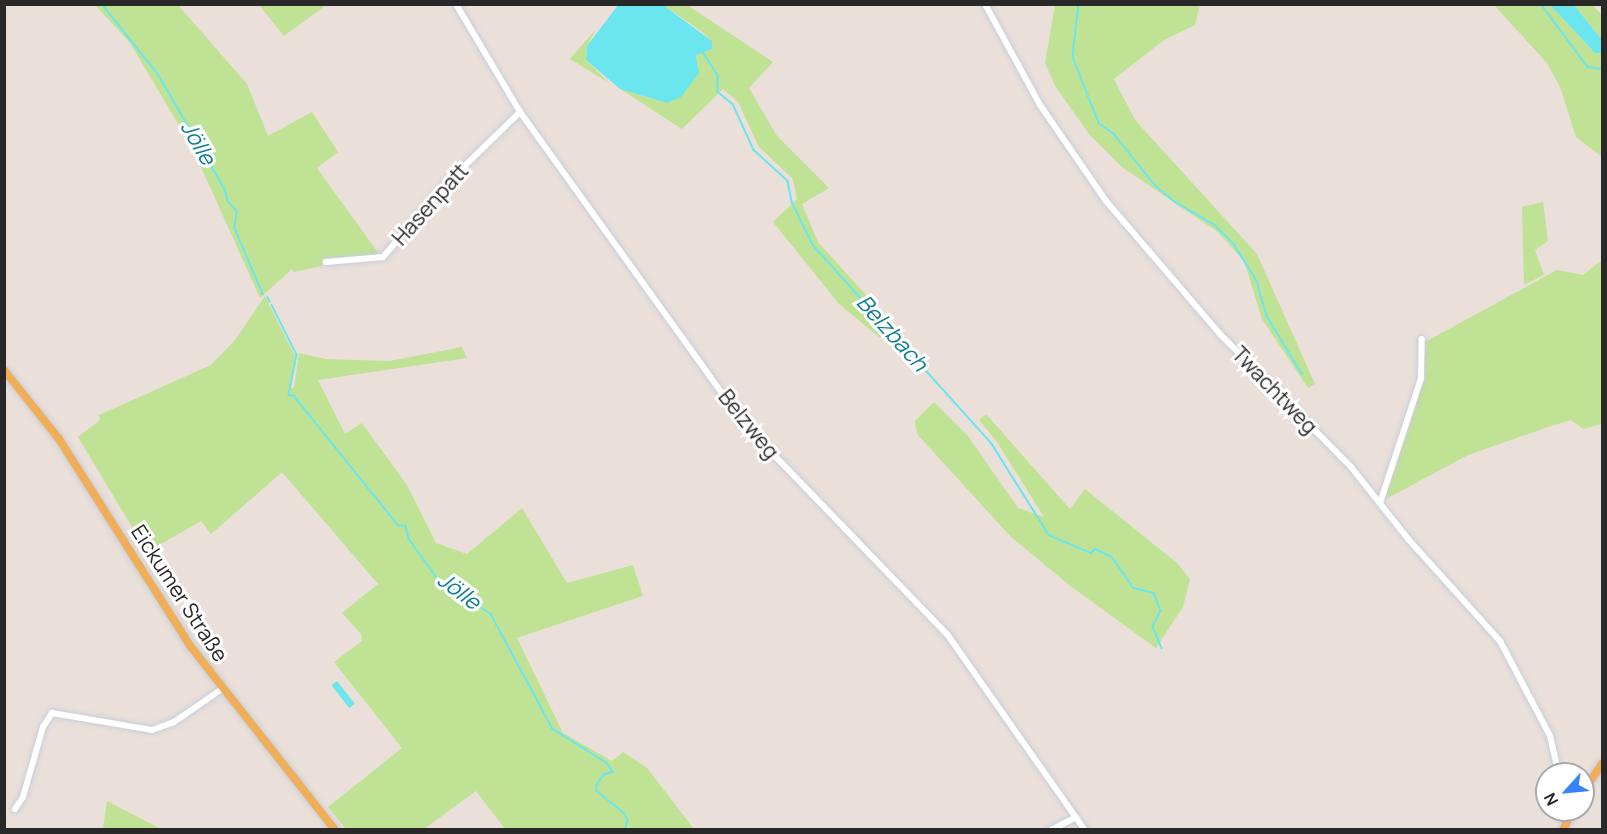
<!DOCTYPE html>
<meta charset="utf-8">
<style>
body{margin:0}
#map{position:relative;width:1607px;height:834px;overflow:hidden;background:#eadfd9;font-family:Manrope,sans-serif}
div>[style]{position:absolute}
.green>*{inset:0;background:#bfe295}
.water>*{inset:0;background:#6be6ee;transform-origin:0 0}
.stream>*{height:1.5px;margin:-0.75px;padding:0 0.75px;transform-origin:0.75px;border-radius:0.75px;background:#6be6ee}
.roads{filter:drop-shadow(0 0 2px #c7cfda) drop-shadow(0 0 2px #c7cfda)}
.minor>*{height:6px;margin:-3px;padding:0 3px;transform-origin:3px;border-radius:3px;background:#fff}
.major>*{height:8px;margin:-4px;padding:0 4px;transform-origin:4px;border-radius:4px;background:#f0ae58}
span{translate:-50% -50%;white-space:nowrap;text-align:center;line-height:1.15;-webkit-text-stroke:6px #fff;paint-order:stroke}
.street-label{font-size:21px;color:#282828}
.water-label{font-size:22px;color:#0d7d8f;font-style:italic}
.frame{position:absolute;inset:0;border:6px solid #282828;pointer-events:none}
.north{position:absolute;left:1535px;top:762px;width:60px;height:60px;box-sizing:border-box;background:#fff;border:2px solid #a9a9a9;border-radius:50%;rotate:243deg;font-size:16px;font-weight:700;line-height:24px;text-align:center;color:#282828}
.north::after{content:'';display:block;margin:auto;width:21px;height:27px;background:#3783f9;clip-path:polygon(50% 0,100% 100%,50% 72%,0 100%)}
</style>
<div id="map">
<div class="green">
<i style="clip-path:polygon(95px 5px,178px 5px,247px 84px,268px 136px,312px 112px,338px 152px,317px 168px,379px 254px,322px 259px,322px 266px,294px 272px,292px 269px,260px 298px,192px 147px,130px 43px)"></i>
<i style="clip-path:polygon(259px 5px,326px 5px,284px 36px)"></i>
<i style="clip-path:polygon(663px 5px,687px 5px,773px 62px,749px 88px,777px 136px,829px 188px,802px 204px,818px 242px,895px 327px,887px 336px,879px 337px,839px 304px,773px 222px,797px 199px,793px 179px,759px 147px,738px 102px,723px 89px,682px 129px,620px 89px,667px 103px,681px 96px,698px 66px,696px 55px,712px 49px,712px 41px,701px 31px)"></i>
<i style="clip-path:polygon(1055px 5px,1200px 5px,1195px 25px,1164px 40px,1114px 79px,1135px 120px,1257px 254px,1315px 384px,1308px 388px,1262px 319px,1244px 261px,1218px 232px,1123px 168px,1089px 134px,1055px 86px,1045px 63px)"></i>
<i style="clip-path:polygon(1494px 5px,1550px 5px,1596px 54px,1602px 52px,1602px 157px,1576px 137px,1560px 87px,1547px 63px)"></i>
<i style="clip-path:polygon(1574px 5px,1592px 5px,1602px 15px,1602px 40px)"></i>
<i style="clip-path:polygon(596px 29px,587px 46px,586px 60px,609px 83px,570px 59px)"></i>
<i style="clip-path:polygon(1543px 202px,1548px 241px,1535px 250px,1544px 275px,1524px 285px,1522px 207px)"></i>
<i style="clip-path:polygon(1602px 260px,1602px 424px,1583px 429px,1571px 420px,1551px 426px,1468px 455px,1384px 500px,1423px 379px,1425px 342px,1557px 270px,1583px 275px)"></i>
<i style="clip-path:polygon(265px 296px,295px 356px,290px 389px,294px 387px,299px 353px,325px 359px,390px 361px,462px 347px,467px 358px,318px 380px,345px 434px,362px 423px,407px 485px,436px 543px,467px 554px,522px 508px,567px 583px,633px 565px,643px 596px,517px 638px,563px 733px,612px 761px,623px 752px,647px 768px,694px 829px,505px 829px,476px 791px,424px 829px,346px 829px,328px 807px,402px 748px,334px 662px,362px 641px,361px 634px,342px 613px,378px 584px,282px 472px,211px 534px,201px 521px,147px 552px,78px 437px,100px 420px,99px 415px,211px 365px,235px 340px)"></i>
<i style="clip-path:polygon(934px 402px,968px 436px,1018px 508px,1044px 517px,997px 442px,979px 420px,986px 414px,1070px 509px,1085px 489px,1177px 563px,1190px 579px,1183px 607px,1156px 648px,1069px 585px,1010px 536px,917px 434px,915px 421px)"></i>
<i style="clip-path:polygon(107px 801px,161px 829px,103px 829px)"></i>
</div>
<div class="water">
<i style="clip-path:polygon(618px 5px,663px 5px,712px 41px,712px 49px,696px 55px,699px 73px,681px 97px,667px 103px,620px 89px,586px 60px,587px 46px)"></i>
<i style="clip-path:polygon(1550px 5px,1574px 5px,1602px 40px,1602px 52px,1596px 54px)"></i>
<i style="left:337px;top:681px;width:29px;height:7px;rotate:52deg"></i>
</div>
<div class="stream">
<i style="left:102px;top:4px;width:90px;rotate:51.3deg"></i>
<i style="left:158px;top:74px;width:133px;rotate:59.8deg"></i>
<i style="left:225px;top:189px;width:12px;rotate:76deg"></i>
<i style="left:228px;top:201px;width:13px;rotate:48deg"></i>
<i style="left:237px;top:211px;width:17px;rotate:97deg"></i>
<i style="left:235px;top:228px;width:72px;rotate:67deg"></i>
<i style="left:1079px;top:4px;width:53px;rotate:96.5deg"></i>
<i style="left:1073px;top:57px;width:71px;rotate:68.5deg"></i>
<i style="left:1099px;top:123px;width:19px;rotate:36deg"></i>
<i style="left:1114px;top:134px;width:65px;rotate:51.2deg"></i>
<i style="left:1155px;top:185px;width:26px;rotate:40deg"></i>
<i style="left:1175px;top:202px;width:46px;rotate:29.9deg"></i>
<i style="left:1215px;top:225px;width:27px;rotate:45deg"></i>
<i style="left:1234px;top:244px;width:44px;rotate:58.1deg"></i>
<i style="left:1257px;top:281px;width:36px;rotate:74deg"></i>
<i style="left:1267px;top:316px;width:68px;rotate:58.9deg"></i>
<i style="left:1541px;top:4px;width:79px;rotate:53.3deg"></i>
<i style="left:1588px;top:67px;width:14px;rotate:8deg"></i>
<i style="left:703px;top:52px;width:27px;rotate:57deg"></i>
<i style="left:718px;top:75px;width:17px;rotate:90deg"></i>
<i style="left:718px;top:92px;width:19px;rotate:39deg"></i>
<i style="left:733px;top:104px;width:51px;rotate:65.5deg"></i>
<i style="left:754px;top:150px;width:46px;rotate:42.4deg"></i>
<i style="left:788px;top:181px;width:21px;rotate:79deg"></i>
<i style="left:792px;top:202px;width:48px;rotate:64deg"></i>
<i style="left:813px;top:245px;width:268px;rotate:48deg"></i>
<i style="left:992px;top:444px;width:107px;rotate:57.9deg"></i>
<i style="left:1049px;top:535px;width:46px;rotate:23.2deg"></i>
<i style="left:1091px;top:553px;width:6px;rotate:-45deg"></i>
<i style="left:1095px;top:549px;width:19px;rotate:25deg"></i>
<i style="left:1112px;top:557px;width:38px;rotate:55deg"></i>
<i style="left:1134px;top:588px;width:21px;rotate:14deg"></i>
<i style="left:1154px;top:593px;width:19px;rotate:69deg"></i>
<i style="left:1161px;top:611px;width:18px;rotate:117deg"></i>
<i style="left:1153px;top:627px;width:23px;rotate:67deg"></i>
<i style="left:268px;top:297px;width:5px;rotate:68deg"></i>
<i style="left:272px;top:305px;width:56px;rotate:63.4deg"></i>
<i style="left:297px;top:355px;width:41px;rotate:101.3deg"></i>
<i style="left:289px;top:395px;width:5px;rotate:11deg"></i>
<i style="left:294px;top:396px;width:166px;rotate:51.1deg"></i>
<i style="left:398px;top:525px;width:8px;rotate:7deg"></i>
<i style="left:406px;top:526px;width:13px;rotate:77deg"></i>
<i style="left:409px;top:539px;width:49px;rotate:54.1deg"></i>
<i style="left:438px;top:579px;width:64px;rotate:33.4deg"></i>
<i style="left:491px;top:614px;width:131px;rotate:61.7deg"></i>
<i style="left:553px;top:729px;width:64px;rotate:32.2deg"></i>
<i style="left:607px;top:763px;width:11px;rotate:56deg"></i>
<i style="left:613px;top:772px;width:9px;rotate:162deg"></i>
<i style="left:604px;top:775px;width:12px;rotate:125deg"></i>
<i style="left:597px;top:785px;width:6px;rotate:90deg"></i>
<i style="left:597px;top:791px;width:35px;rotate:39deg"></i>
<i style="left:624px;top:813px;width:8px;rotate:60deg"></i>
<i style="left:628px;top:820px;width:10px;rotate:107deg"></i>
</div>
<div class="roads">
<div class="minor">
<i style="left:456px;top:4px;width:126px;rotate:59.3deg"></i>
<i style="left:520px;top:112px;width:387px;rotate:54.3deg"></i>
<i style="left:746px;top:426px;width:289px;rotate:46deg"></i>
<i style="left:947px;top:634px;width:240px;rotate:54.9deg"></i>
<i style="left:985px;top:4px;width:115px;rotate:61.4deg"></i>
<i style="left:1040px;top:105px;width:116px;rotate:55.5deg"></i>
<i style="left:1106px;top:201px;width:174px;rotate:49.4deg"></i>
<i style="left:1219px;top:333px;width:188px;rotate:45.4deg"></i>
<i style="left:1351px;top:467px;width:93px;rotate:51.5deg"></i>
<i style="left:1409px;top:540px;width:136px;rotate:48deg"></i>
<i style="left:1500px;top:641px;width:107px;rotate:62.2deg"></i>
<i style="left:1550px;top:736px;width:39px;rotate:77deg"></i>
<i style="left:326px;top:262px;width:57px;rotate:-5deg"></i>
<i style="left:383px;top:257px;width:95px;rotate:-49.3deg"></i>
<i style="left:445px;top:185px;width:105px;rotate:-44.2deg"></i>
<i style="left:1380px;top:503px;width:132px;rotate:-71.8deg"></i>
<i style="left:1421px;top:378px;width:39px;rotate:-89deg"></i>
<i style="left:15px;top:809px;width:14px;rotate:-56deg"></i>
<i style="left:23px;top:797px;width:73px;rotate:-74.1deg"></i>
<i style="left:43px;top:727px;width:17px;rotate:-57deg"></i>
<i style="left:52px;top:713px;width:101px;rotate:9.6deg"></i>
<i style="left:152px;top:730px;width:23px;rotate:-20deg"></i>
<i style="left:174px;top:722px;width:58px;rotate:-34.5deg"></i>
<i style="left:1553px;top:810px;width:18px;rotate:38deg"></i>
<i style="left:1051px;top:830px;width:28px;rotate:-27deg"></i>
</div>
<div class="major">
<i style="left:4px;top:370px;width:88px;rotate:51.4deg"></i>
<i style="left:59px;top:439px;width:246px;rotate:57.6deg"></i>
<i style="left:191px;top:647px;width:233px;rotate:51.8deg"></i>
<i style="left:1583px;top:792px;width:34px;rotate:-56deg"></i>
<i style="left:1563px;top:830px;width:22px;rotate:-63deg"></i>
</div>
</div>
<div class="street-label">
<span style="left:430px;top:204px;rotate:-48deg">Hasenpatt</span>
<span style="left:1275px;top:390px;rotate:46deg">Twachtweg</span>
<span style="left:749px;top:424px;rotate:51deg">Belzweg</span>
<span style="left:180px;top:593px;rotate:57deg">Eickumer Straße</span>
</div>
<div class="water-label">
<span style="left:198px;top:143px;rotate:60deg">Jölle</span>
<span style="left:892px;top:333px;rotate:48deg">Belzbach</span>
<span style="left:459px;top:591px;rotate:37deg">Jölle</span>
</div>
<div class="frame"></div>
<div class="north">N</div>
</div>
